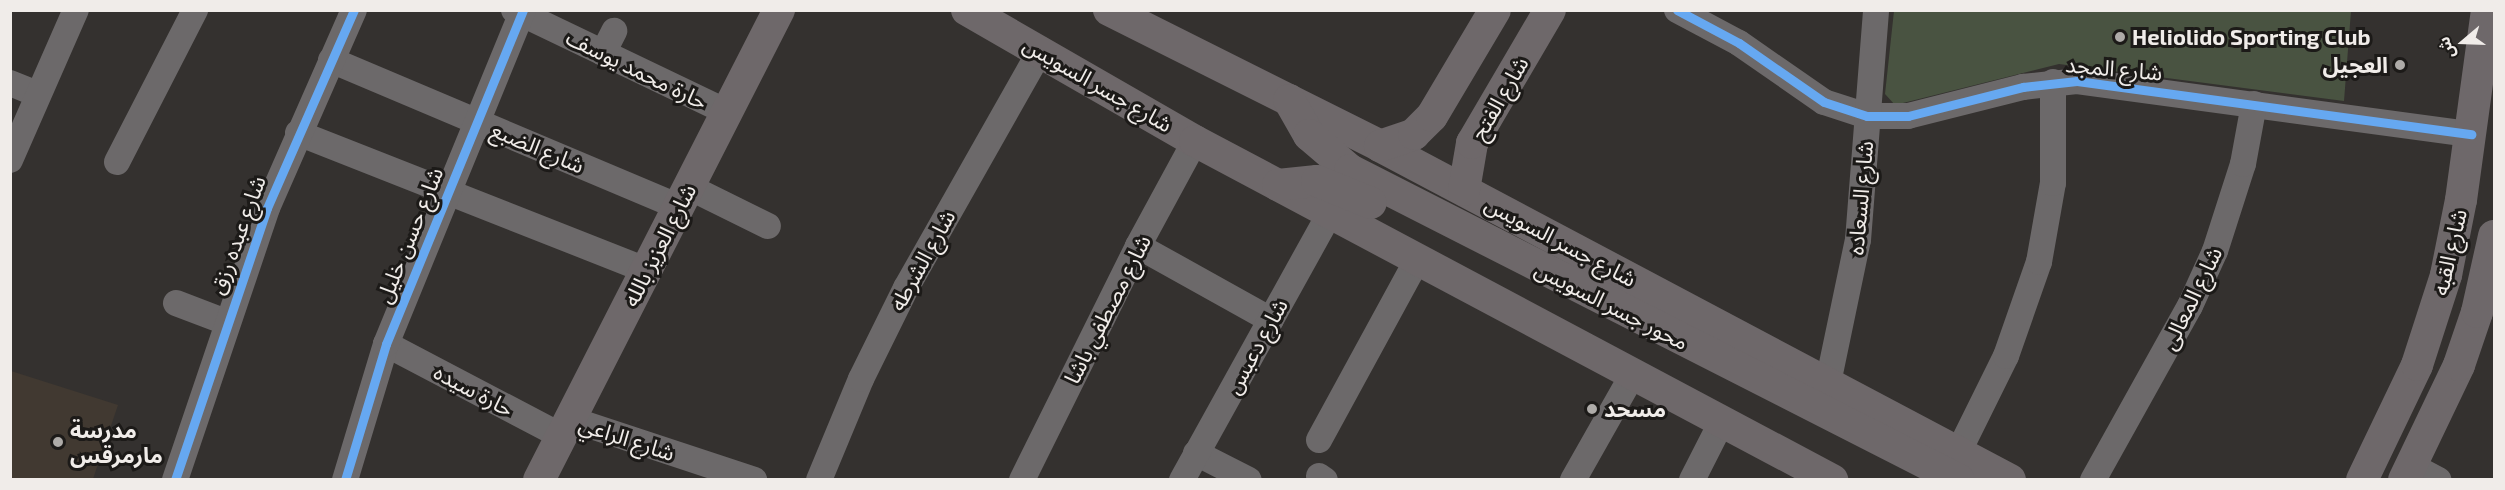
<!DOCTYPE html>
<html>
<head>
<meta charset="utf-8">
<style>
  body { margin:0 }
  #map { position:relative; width:2505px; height:490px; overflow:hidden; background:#34312f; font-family:"Exo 2","Noto Sans Arabic",sans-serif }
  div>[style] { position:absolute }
  .built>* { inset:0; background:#413931 }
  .green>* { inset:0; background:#495341 }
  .minor>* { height:26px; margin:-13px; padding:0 13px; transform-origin:13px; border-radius:13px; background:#6c696a }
  .major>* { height:32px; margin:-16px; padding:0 16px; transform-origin:16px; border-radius:16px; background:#6e686a }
  .cycleway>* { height:9px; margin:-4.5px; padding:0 4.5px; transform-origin:4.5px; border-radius:4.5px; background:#66a8f1 }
  .dots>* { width:16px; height:16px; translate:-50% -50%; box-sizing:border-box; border:3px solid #1c1a18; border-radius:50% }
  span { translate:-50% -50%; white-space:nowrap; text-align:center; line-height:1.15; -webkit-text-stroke:6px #1c1a18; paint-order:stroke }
  .poi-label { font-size:22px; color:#f0ece9; font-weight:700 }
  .left { translate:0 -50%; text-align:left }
  .right { translate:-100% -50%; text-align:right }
  .street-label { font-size:22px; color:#f0ece9 }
  .frame { position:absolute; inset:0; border:12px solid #f0ece9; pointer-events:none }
  .north { position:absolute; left:2433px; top:12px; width:60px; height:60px; -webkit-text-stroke:4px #1c1a18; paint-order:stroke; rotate:251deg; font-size:16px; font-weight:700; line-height:24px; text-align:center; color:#f0ece9 }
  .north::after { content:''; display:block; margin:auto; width:21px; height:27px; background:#f0ece9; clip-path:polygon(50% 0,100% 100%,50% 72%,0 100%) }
</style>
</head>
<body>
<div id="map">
  <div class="built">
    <i style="clip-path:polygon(11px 371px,118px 405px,93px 479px,11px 479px)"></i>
  </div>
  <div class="green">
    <i style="clip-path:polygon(1894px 11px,2351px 11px,2344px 101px,2059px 64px,1895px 105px,1885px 94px)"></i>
  </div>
  <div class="minor">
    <i style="left:514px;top:10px;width:236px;rotate:25.6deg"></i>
    <i style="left:1677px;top:10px;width:70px;rotate:28deg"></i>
    <i style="left:1739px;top:43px;width:103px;rotate:34.8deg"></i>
    <i style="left:1824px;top:102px;width:45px;rotate:18deg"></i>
    <i style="left:1867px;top:116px;width:41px"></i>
    <i style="left:1908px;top:116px;width:119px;rotate:-14.2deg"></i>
    <i style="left:2023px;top:87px;width:54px;rotate:-6.3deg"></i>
    <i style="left:2077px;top:81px;width:398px;rotate:7.7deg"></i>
    <i style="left:603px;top:53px;width:25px;rotate:-63deg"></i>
    <i style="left:331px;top:60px;width:378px;rotate:22.9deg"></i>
    <i style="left:10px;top:83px;width:29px;rotate:22deg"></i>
    <i style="left:298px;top:133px;width:374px;rotate:21.5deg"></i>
    <i style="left:10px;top:160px;width:164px;rotate:-66.3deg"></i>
    <i style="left:117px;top:162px;width:171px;rotate:-62.8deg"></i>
    <i style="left:689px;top:187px;width:88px;rotate:26.3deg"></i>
    <i style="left:1138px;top:246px;width:152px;rotate:29.1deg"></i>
    <i style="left:176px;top:303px;width:53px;rotate:20.8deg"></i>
    <i style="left:386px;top:344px;width:198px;rotate:27.7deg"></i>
    <i style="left:1828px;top:383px;width:146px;rotate:-78.2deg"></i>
    <i style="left:1858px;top:240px;width:231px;rotate:-85.5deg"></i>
    <i style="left:570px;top:419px;width:194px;rotate:18.3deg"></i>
    <i style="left:1319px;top:440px;width:205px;rotate:-61.4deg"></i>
    <i style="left:1959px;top:451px;width:106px;rotate:-63.7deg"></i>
    <i style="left:2006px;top:356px;width:100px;rotate:-70.7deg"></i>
    <i style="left:2039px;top:262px;width:80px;rotate:-80deg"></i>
    <i style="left:2053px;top:183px;width:101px;rotate:-90deg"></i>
    <i style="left:1196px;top:453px;width:59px;rotate:27deg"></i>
    <i style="left:2412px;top:466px;width:30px;rotate:28deg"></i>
    <i style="left:1319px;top:476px;width:7px;rotate:34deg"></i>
    <i style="left:175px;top:480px;width:287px;rotate:-71.3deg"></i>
    <i style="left:267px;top:208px;width:216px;rotate:-66.3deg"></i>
    <i style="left:345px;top:480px;width:142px;rotate:-73.2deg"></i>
    <i style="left:386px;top:344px;width:361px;rotate:-67.7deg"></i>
    <i style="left:819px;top:480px;width:109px;rotate:-67.4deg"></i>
    <i style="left:861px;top:379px;width:102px;rotate:-63.7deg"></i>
    <i style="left:906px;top:288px;width:274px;rotate:-60.5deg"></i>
    <i style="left:1022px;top:480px;width:261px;rotate:-63.6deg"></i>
    <i style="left:1138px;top:246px;width:119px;rotate:-61.5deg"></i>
    <i style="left:1182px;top:480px;width:305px;rotate:-61deg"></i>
    <i style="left:1573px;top:480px;width:122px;rotate:-60.5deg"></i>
    <i style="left:1692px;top:480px;width:66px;rotate:-63deg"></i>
    <i style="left:2093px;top:480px;width:199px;rotate:-60.9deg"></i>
    <i style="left:2190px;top:306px;width:60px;rotate:-65.6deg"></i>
    <i style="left:2215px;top:251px;width:91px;rotate:-72.2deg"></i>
    <i style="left:2243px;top:164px;width:61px;rotate:-79.6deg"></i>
  </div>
  <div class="major">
    <i style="left:967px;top:10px;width:263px;rotate:29.9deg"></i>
    <i style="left:1195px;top:141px;width:722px;rotate:28.02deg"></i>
    <i style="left:1109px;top:10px;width:303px;rotate:26.6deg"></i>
    <i style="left:1380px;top:146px;width:713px;rotate:27.93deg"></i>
    <i style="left:1289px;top:100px;width:40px;rotate:60.3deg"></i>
    <i style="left:1309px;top:135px;width:54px;rotate:40.5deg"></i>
    <i style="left:1350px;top:170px;width:683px;rotate:26.98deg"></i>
    <i style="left:1380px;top:146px;width:36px;rotate:-19deg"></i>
    <i style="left:1414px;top:134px;width:25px;rotate:-45deg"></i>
    <i style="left:1432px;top:116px;width:123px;rotate:-59.3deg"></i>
    <i style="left:1278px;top:185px;width:39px;rotate:-6deg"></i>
    <i style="left:1317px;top:181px;width:58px;rotate:22.2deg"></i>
    <i style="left:1464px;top:190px;width:48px;rotate:-80.3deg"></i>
    <i style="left:1472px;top:143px;width:154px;rotate:-59.6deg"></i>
    <i style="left:539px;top:480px;width:528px;rotate:-62.95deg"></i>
    <i style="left:2362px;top:480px;width:127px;rotate:-64.4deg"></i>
    <i style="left:2417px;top:365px;width:95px;rotate:-72.1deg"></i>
    <i style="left:2446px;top:275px;width:76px;rotate:-78.7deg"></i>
    <i style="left:2461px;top:200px;width:192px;rotate:-82.2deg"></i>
    <i style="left:2404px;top:480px;width:127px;rotate:-64.4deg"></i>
    <i style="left:2459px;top:365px;width:56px;rotate:-71.2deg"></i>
    <i style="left:2477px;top:312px;width:78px;rotate:-77.4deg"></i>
  </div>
  <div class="cycleway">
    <i style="left:1677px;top:10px;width:70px;rotate:28deg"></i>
    <i style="left:1739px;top:43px;width:103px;rotate:34.8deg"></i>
    <i style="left:1824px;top:102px;width:45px;rotate:18deg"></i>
    <i style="left:1867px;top:116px;width:41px"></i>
    <i style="left:1908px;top:116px;width:119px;rotate:-14.2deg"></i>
    <i style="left:2023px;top:87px;width:54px;rotate:-6.3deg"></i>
    <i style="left:2077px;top:81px;width:398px;rotate:7.7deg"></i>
    <i style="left:175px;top:480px;width:287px;rotate:-71.3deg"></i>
    <i style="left:267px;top:208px;width:216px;rotate:-66.3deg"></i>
    <i style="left:345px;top:480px;width:142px;rotate:-73.2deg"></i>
    <i style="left:386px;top:344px;width:361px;rotate:-67.7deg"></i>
  </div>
  <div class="dots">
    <i style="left:2120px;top:37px;background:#aeaba8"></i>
    <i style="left:2400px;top:65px;background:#aeaba8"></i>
    <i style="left:1592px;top:409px;background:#aeaba8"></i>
    <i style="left:58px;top:442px;background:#aeaba8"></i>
  </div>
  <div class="poi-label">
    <span class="left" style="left:2132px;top:37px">Heliolido Sporting Club</span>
    <span class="right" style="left:2388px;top:65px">العجيل</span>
    <span class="left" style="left:1604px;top:409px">مسحد</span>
    <span class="left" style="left:70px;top:442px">مدرسة<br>مارمرقس</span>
  </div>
  <div class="street-label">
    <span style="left:2114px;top:68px;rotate:5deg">شارع المجد</span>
    <span style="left:637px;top:69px;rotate:26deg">حارة محمد يوسف</span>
    <span style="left:1098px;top:84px;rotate:30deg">شارع جسر السويس</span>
    <span style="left:1499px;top:98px;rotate:-60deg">شارع الفتح</span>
    <span style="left:538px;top:147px;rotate:23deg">شارع الضبع</span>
    <span style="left:1860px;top:198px;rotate:-85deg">شارع السعاده</span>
    <span style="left:237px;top:235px;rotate:-70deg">شارع عبده رزق</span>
    <span style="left:409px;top:235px;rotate:-68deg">شارع حسن خليل</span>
    <span style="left:1561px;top:241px;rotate:28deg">شارع جسر السويس</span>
    <span style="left:659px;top:245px;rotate:-63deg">شارع العزيز بالله</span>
    <span style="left:2449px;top:252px;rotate:-77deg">شارع القبه</span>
    <span style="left:922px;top:260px;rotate:-61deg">شارع الشرطه</span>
    <span style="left:2191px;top:298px;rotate:-64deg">شارع المعالى</span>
    <span style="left:1612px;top:305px;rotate:27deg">محور جسر السويس</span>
    <span style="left:1107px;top:309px;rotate:-63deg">شارع مصطفي باشا</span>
    <span style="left:1256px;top:346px;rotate:-61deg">شارع دعبس</span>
    <span style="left:474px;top:390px;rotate:28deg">حارة سيده</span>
    <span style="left:627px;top:438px;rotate:18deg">شارع الراعي</span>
  </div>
  <div class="frame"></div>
  <div class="north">ش</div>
</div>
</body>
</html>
